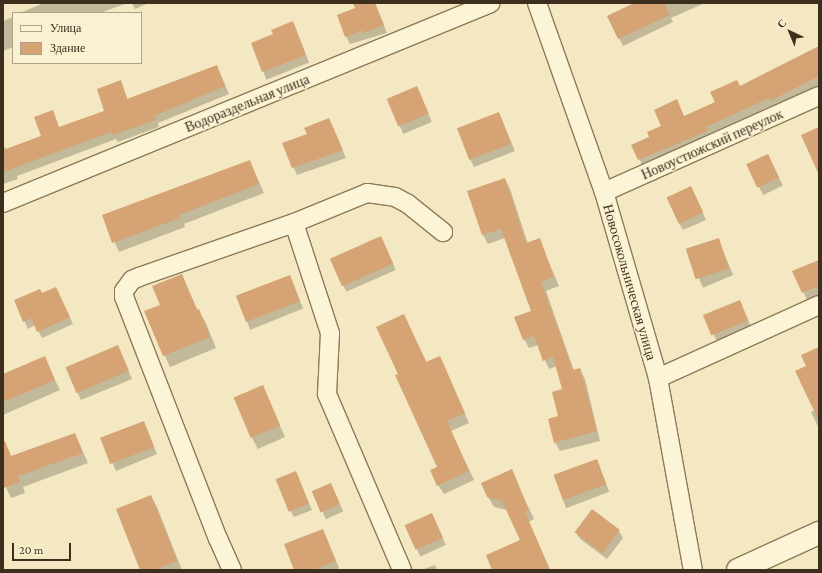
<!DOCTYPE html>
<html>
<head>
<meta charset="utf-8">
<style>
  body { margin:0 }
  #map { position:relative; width:822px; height:573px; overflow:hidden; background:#f3e8c2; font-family:"Crimson Pro",serif }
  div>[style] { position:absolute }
  .shadow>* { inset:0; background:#0003; transform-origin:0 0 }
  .building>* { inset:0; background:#d5a374; transform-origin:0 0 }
  .roads { filter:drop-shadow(1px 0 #8f7957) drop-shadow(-1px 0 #8f7957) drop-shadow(0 1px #8f7957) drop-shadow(0 -1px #8f7957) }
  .street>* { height:18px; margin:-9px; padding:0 9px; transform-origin:9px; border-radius:9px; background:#fcf4d6 }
  .secondary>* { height:22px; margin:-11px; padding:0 11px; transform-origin:11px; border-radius:11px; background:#fcf4d6 }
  span { translate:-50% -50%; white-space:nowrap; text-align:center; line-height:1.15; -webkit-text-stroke:3px #f9f1d2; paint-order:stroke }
  .street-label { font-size:14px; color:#3d2f1d }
  .frame { position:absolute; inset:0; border:4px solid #3d2f1d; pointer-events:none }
  .legend { position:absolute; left:12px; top:12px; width:130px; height:52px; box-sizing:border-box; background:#f9f1d2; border:1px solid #aea38a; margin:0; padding:5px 7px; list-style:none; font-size:12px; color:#3d2f1d }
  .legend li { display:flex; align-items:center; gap:8px; height:20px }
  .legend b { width:20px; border:1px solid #aea38a }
  .north { position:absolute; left:770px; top:12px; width:40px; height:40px; -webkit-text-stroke:3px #f9f1d2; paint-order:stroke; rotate:316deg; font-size:11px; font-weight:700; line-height:16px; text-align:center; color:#3d2f1d }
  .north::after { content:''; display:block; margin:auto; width:14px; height:18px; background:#3d2f1d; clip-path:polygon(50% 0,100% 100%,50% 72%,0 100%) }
  .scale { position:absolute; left:12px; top:543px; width:59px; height:18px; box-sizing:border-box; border:2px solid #3d2f1d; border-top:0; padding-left:5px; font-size:12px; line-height:14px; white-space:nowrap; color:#3d2f1d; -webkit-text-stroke:3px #f9f1d2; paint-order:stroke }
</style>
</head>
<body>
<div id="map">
  <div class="shadow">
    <i style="clip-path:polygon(44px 3px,128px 3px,100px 13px,22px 13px,22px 12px)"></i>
    <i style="clip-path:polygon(132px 3px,149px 3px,135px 9px)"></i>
    <i style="clip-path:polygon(361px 3px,375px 3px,387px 33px,350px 44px,346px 36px,356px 9px)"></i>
    <i style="clip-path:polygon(637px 3px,705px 3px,671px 18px,673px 22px,623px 46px,619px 38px)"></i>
    <i style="clip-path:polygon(13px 17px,13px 47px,3px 51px,3px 21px)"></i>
    <i style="left:296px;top:30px;width:35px;height:46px;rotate:68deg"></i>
    <i style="clip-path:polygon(819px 47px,819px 85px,775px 107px,774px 105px,709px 134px,711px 139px,643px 167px,633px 145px,651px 138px,680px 108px,684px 117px,716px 103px,741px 87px)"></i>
    <i style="clip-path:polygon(217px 66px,229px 94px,158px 123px,159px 127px,118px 142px,116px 139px,17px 176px,18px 179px,3px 184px,3px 148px,5px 147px,6px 150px,42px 137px,52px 112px,59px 128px,105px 111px,120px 81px,128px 100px)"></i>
    <i style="left:417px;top:87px;width:38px;height:31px;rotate:67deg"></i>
    <i style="clip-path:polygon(499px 113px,515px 151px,474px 167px,470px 159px)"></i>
    <i style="clip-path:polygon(329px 119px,346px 158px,297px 175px,283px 144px,308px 134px)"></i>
    <i style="left:768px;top:155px;width:34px;height:22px;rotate:64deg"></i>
    <i style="clip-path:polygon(250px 161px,264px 193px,184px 224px,185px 227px,119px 252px,103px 216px)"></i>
    <i style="clip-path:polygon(505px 179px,510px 189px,528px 244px,539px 239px,559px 286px,546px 291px,574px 371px,580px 369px,585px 379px,600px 441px,560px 451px,555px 442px,563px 390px,557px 366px,549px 369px,538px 345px,529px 348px,524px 339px,533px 311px,505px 238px,488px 244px,483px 235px,469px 191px)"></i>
    <i style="clip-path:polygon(691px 187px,706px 220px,683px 230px,679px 223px)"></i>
    <i style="left:381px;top:237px;width:36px;height:54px;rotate:66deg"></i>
    <i style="left:718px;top:239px;width:39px;height:33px;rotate:67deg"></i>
    <i style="clip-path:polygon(819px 261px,819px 295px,807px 300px,794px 272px)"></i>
    <i style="clip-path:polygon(181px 275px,198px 311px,205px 321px,216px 348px,170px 367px,145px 312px,161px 305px)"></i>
    <i style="left:290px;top:276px;width:35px;height:57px;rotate:68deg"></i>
    <i style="clip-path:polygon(56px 288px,73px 324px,42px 338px,35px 325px,28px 329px,15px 301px,42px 294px)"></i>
    <i style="left:739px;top:301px;width:29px;height:37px;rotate:65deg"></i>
    <i style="clip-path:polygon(404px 315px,427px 363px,440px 357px,469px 423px,451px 431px,474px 480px,444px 494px,438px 485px,438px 468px,399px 375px)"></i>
    <i style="clip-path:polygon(118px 346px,132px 379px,81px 400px,77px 392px)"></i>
    <i style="clip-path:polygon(819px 348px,819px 429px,811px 412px,815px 410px,808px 366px)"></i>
    <i style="clip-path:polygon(44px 358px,60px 390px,3px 415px,3px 376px)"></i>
    <i style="clip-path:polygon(262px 386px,285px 437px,258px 449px,252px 438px)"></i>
    <i style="clip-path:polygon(147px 429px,157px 454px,116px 471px,102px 439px)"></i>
    <i style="clip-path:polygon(75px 434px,88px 463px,23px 487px,25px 493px,11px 498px,3px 481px,3px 460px)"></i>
    <i style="left:597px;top:460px;width:34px;height:46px;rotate:69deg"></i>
    <i style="clip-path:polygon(511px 471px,534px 519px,529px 522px,550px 570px,493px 570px,521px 541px,507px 510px,494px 507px,488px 497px)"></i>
    <i style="clip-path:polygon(295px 472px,312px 510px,294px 517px,290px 510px)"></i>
    <i style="left:331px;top:484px;width:30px;height:19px;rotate:66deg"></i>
    <i style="clip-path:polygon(151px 496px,157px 507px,182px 570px,141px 570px)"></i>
    <i style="left:432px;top:514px;width:34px;height:28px;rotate:66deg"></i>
    <i style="clip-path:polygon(323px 530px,339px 568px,336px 570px,295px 570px)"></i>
    <i style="clip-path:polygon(619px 531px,623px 538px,607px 559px,580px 539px,576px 532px)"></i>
    <i style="clip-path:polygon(435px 565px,437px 570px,421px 570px)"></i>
  </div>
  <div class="building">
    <i style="clip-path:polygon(353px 3px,375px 3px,384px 25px,364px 33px,363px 30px,345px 37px,337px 15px,355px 8px)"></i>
    <i style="clip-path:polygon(634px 3px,664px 3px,670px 15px,618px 39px,607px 16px)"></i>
    <i style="clip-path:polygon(293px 21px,306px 55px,262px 72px,251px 43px,273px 34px,271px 30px)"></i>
    <i style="clip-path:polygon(819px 46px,819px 76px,770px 101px,769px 98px,706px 127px,708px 131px,638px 160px,631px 145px,649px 137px,647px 132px,661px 126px,654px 110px,677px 99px,684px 116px,715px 102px,710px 92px,737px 80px,740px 86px)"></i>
    <i style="clip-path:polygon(217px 65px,225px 86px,154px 116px,156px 120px,113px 135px,111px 132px,3px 172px,3px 150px,41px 136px,34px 117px,53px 110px,59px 127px,104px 111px,97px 89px,121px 80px,127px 99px)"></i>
    <i style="left:417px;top:86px;width:30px;height:33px;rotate:67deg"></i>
    <i style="left:499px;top:112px;width:34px;height:45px;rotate:69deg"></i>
    <i style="clip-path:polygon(329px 118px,343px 150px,292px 168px,282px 143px,307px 134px,304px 128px)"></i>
    <i style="clip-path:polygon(819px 127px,819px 175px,801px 135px)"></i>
    <i style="left:768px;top:154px;width:26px;height:24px;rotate:65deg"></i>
    <i style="clip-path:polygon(250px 160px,259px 184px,179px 215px,180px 218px,112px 243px,102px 215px)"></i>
    <i style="clip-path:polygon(505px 178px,526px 243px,540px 238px,554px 277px,541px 282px,573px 370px,580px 368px,597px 431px,554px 443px,548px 419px,558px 416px,552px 392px,562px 389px,553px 357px,543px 361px,534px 336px,523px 340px,514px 317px,531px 311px,501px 229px,482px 235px,467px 191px)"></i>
    <i style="left:691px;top:186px;width:29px;height:27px;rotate:65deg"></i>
    <i style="left:381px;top:236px;width:30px;height:56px;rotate:66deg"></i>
    <i style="left:719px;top:238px;width:32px;height:35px;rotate:72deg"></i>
    <i style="clip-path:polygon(819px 260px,819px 286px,802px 293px,792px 271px)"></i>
    <i style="clip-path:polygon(182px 274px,197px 310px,199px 309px,210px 337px,163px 356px,144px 311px,160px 305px,152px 286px)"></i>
    <i style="left:290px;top:275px;width:28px;height:58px;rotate:69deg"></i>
    <i style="clip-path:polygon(56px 287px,70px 317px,37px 332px,31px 318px,23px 322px,14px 300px,40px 289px,42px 293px)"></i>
    <i style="left:740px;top:300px;width:22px;height:40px;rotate:68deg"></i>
    <i style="clip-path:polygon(404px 314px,426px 362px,440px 356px,465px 413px,447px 421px,469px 471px,437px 486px,430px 470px,437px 467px,395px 375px,398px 374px,376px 327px)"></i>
    <i style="left:118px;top:345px;width:28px;height:57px;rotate:67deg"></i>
    <i style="clip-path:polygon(819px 347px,819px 421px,795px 371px,806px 366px,801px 355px)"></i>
    <i style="clip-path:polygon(45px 356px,55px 380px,3px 402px,3px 374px)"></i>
    <i style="left:263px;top:385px;width:44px;height:32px;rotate:67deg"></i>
    <i style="left:144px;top:421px;width:28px;height:47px;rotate:69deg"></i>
    <i style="clip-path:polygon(75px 433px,83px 453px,18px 476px,20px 482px,3px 488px,3px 441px,5px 441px,11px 456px)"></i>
    <i style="left:597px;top:459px;width:27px;height:46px;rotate:70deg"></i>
    <i style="clip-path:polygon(512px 469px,529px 510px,525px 512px,550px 570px,492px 570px,486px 555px,520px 540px,502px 501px,487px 497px,481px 483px)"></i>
    <i style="left:296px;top:471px;width:35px;height:22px;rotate:68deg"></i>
    <i style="left:331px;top:483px;width:23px;height:21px;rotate:67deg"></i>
    <i style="clip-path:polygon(151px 495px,177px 561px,155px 570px,140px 570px,116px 509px)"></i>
    <i style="left:592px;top:509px;width:35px;height:29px;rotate:37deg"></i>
    <i style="left:432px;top:513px;width:27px;height:30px;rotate:66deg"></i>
    <i style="clip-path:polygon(323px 529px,336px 561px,314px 570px,294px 570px,284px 544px)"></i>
  </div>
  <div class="roads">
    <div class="street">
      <i style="left:537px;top:3px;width:201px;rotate:70.5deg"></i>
      <i style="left:604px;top:192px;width:194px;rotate:73.8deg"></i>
      <i style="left:658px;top:378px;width:195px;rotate:79.7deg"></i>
      <i style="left:604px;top:192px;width:235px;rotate:-24.1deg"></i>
      <i style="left:3px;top:203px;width:527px;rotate:-22.29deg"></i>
      <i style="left:294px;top:223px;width:116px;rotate:71.9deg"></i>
      <i style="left:330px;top:333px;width:61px;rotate:92.8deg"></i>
      <i style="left:327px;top:394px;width:191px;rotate:66.9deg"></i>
      <i style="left:658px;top:378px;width:177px;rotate:-24.4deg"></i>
      <i style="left:232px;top:570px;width:34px;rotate:-114deg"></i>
      <i style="left:218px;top:539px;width:260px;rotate:-111.2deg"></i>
      <i style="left:124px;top:297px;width:6px;rotate:-90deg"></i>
      <i style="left:124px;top:291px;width:14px;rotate:-54deg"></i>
      <i style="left:132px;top:280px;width:8px;rotate:-23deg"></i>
      <i style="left:139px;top:277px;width:164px;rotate:-19.2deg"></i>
      <i style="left:294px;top:223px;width:79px;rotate:-22.3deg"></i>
      <i style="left:367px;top:193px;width:28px;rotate:8deg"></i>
      <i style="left:395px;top:197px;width:15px;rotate:28deg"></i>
      <i style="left:408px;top:204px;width:45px;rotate:38.7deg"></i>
    </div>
    <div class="secondary">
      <i style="left:738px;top:570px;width:89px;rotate:-24.6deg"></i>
    </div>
  </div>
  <div class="street-label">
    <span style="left:247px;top:103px;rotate:-22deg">Водораздельная улица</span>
    <span style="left:712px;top:144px;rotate:-24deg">Новоустюжский переулок</span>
    <span style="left:630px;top:282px;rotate:74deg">Новосокольническая улица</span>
  </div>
  <div class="frame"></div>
  <ul class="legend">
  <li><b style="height:5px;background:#fcf4d6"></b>Улица</li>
  <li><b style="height:11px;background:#d5a374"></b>Здание</li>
  </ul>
  <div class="north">С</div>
  <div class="scale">20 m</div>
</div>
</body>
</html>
